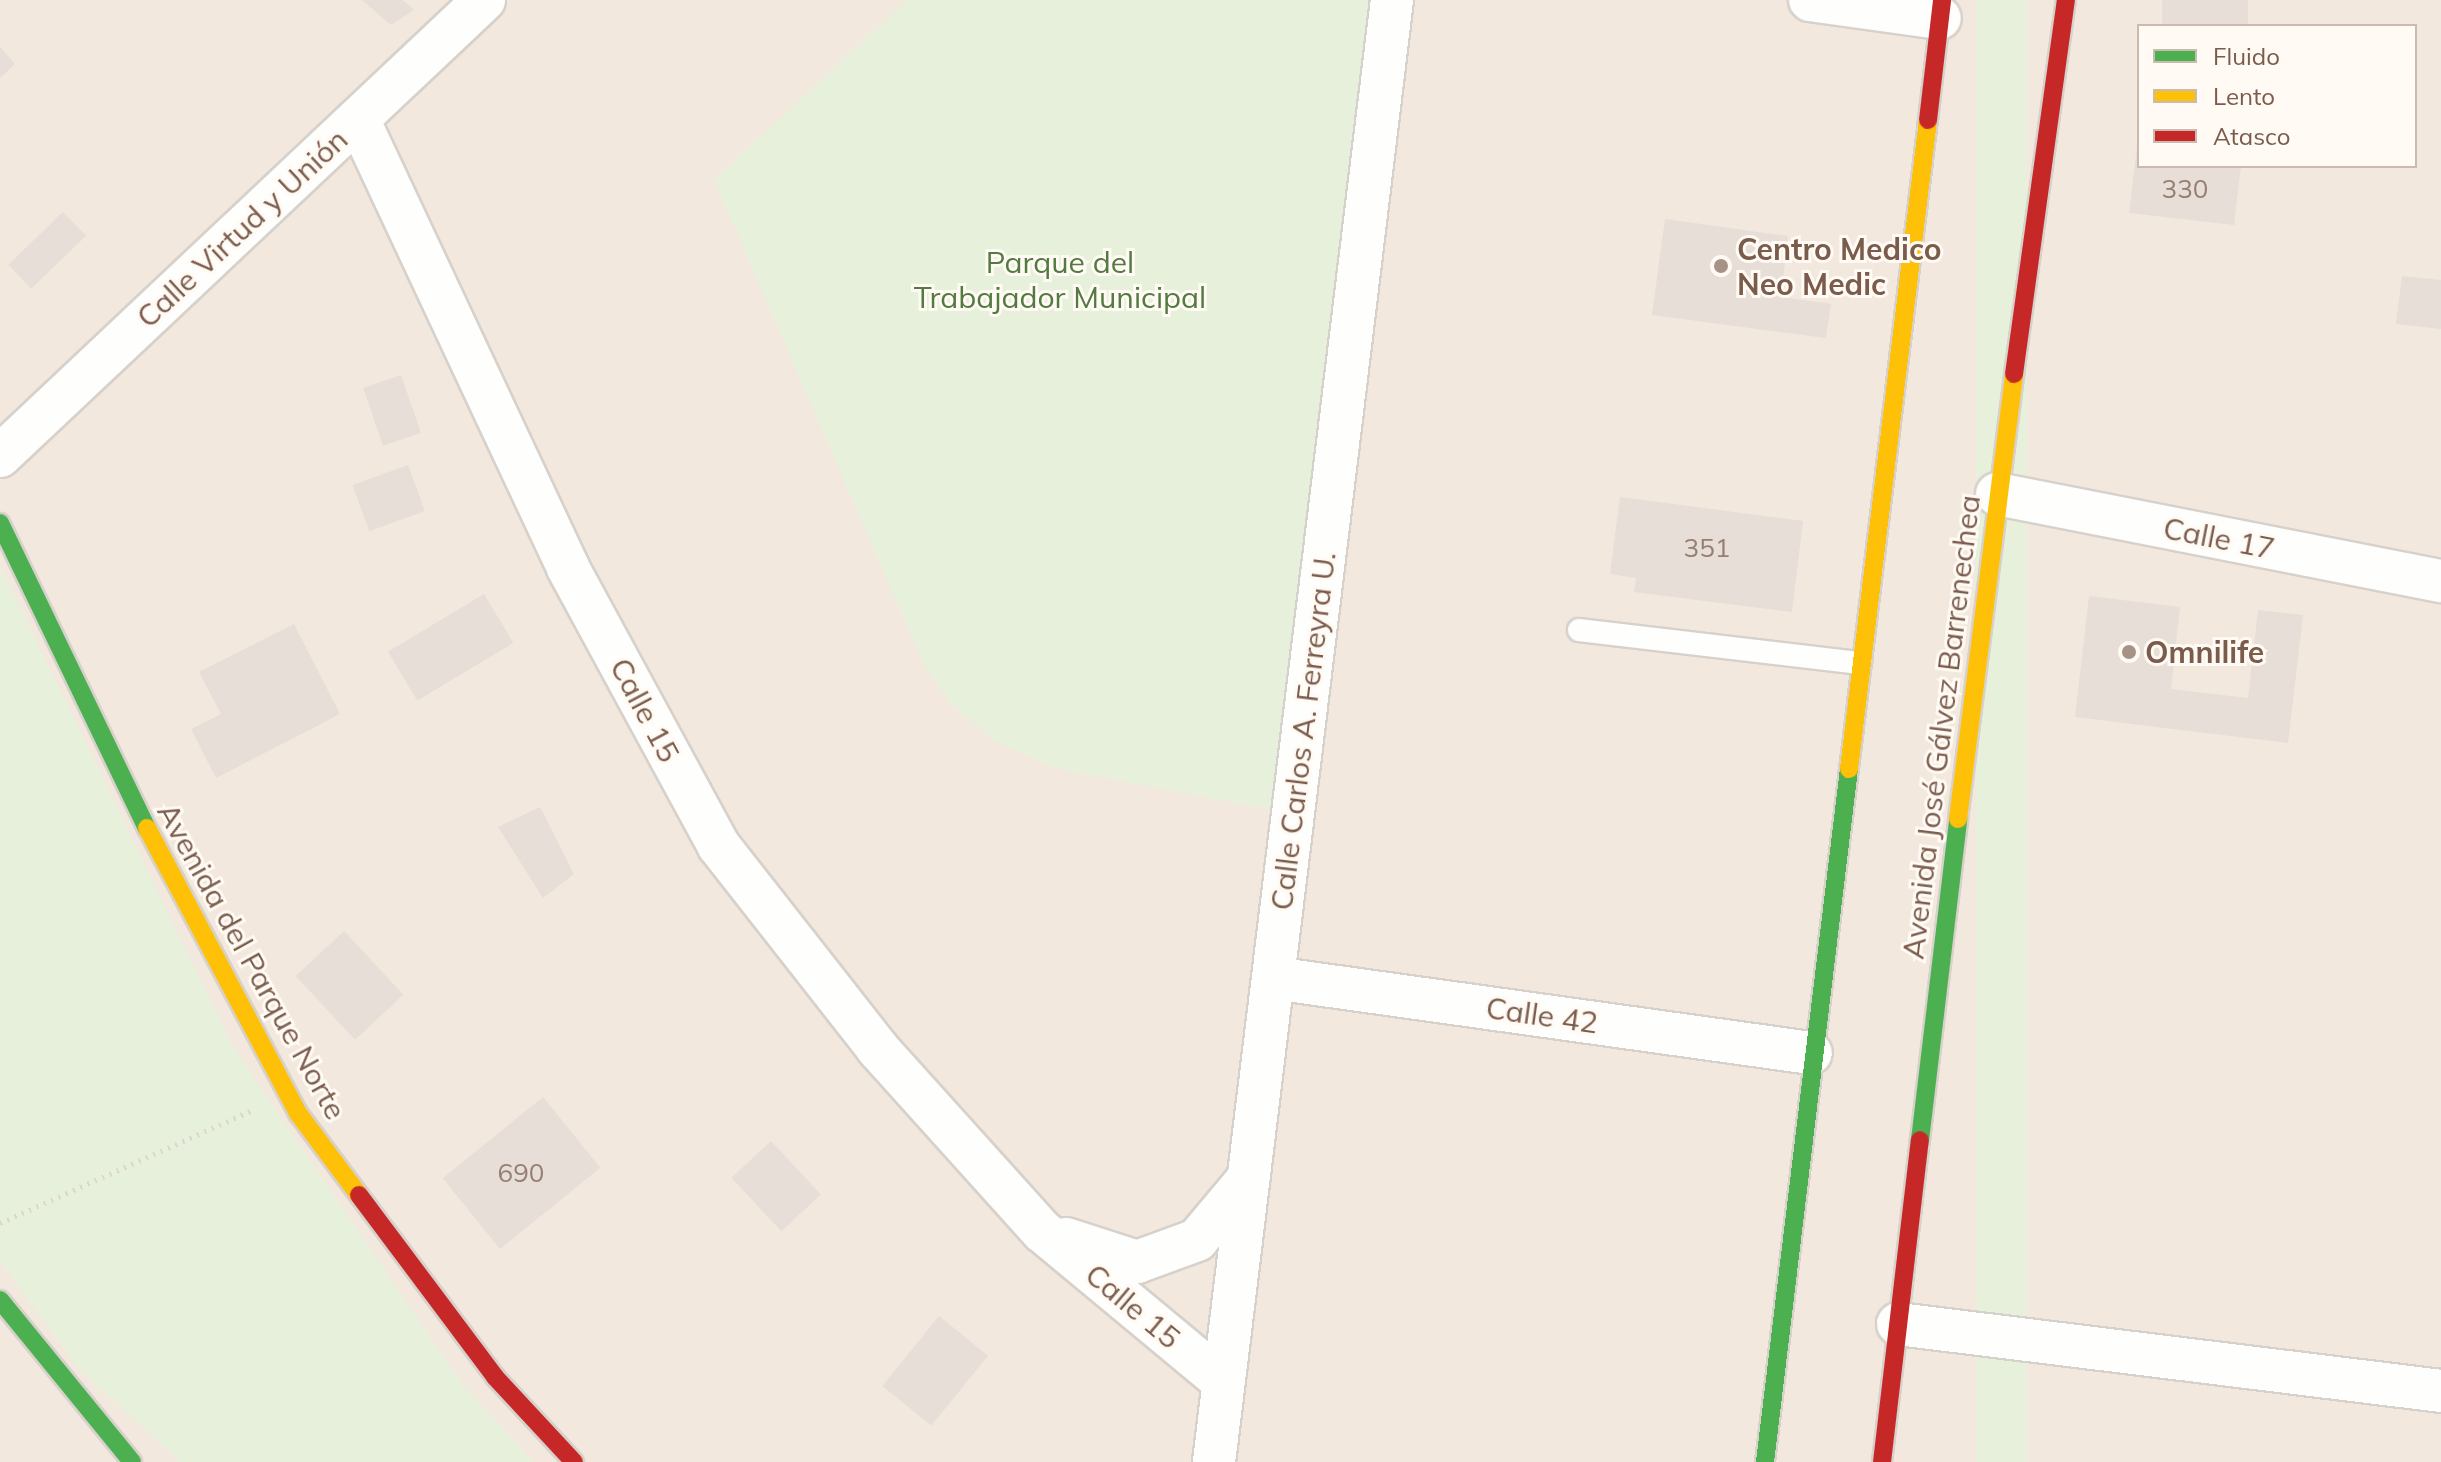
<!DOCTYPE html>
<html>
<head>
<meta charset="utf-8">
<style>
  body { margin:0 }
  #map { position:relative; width:2441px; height:1462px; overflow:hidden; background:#f9f5f0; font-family:Mulish,sans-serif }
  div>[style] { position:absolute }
  .residential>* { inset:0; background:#f2e8de }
  .green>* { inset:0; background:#e7f0db; transform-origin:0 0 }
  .building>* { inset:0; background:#e6ded7; transform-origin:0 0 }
  .path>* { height:5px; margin-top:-2.5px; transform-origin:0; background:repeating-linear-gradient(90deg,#dcd5d0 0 2px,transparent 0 8px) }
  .roads { filter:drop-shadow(2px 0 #d7d1cb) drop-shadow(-2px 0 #d7d1cb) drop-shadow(0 2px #d7d1cb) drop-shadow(0 -2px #d7d1cb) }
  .lane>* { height:22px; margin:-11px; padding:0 11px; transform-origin:11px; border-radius:11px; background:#fefefd }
  .street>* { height:42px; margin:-21px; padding:0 21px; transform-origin:21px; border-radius:21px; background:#fefefd }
  .fast>* { height:18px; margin:-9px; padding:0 9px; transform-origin:9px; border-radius:9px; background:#4caf50 }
  .slow>* { height:18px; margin:-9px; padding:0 9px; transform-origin:9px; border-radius:9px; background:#ffc107 }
  .jam>* { height:18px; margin:-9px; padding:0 9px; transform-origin:9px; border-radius:9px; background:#c62828 }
  .dots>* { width:22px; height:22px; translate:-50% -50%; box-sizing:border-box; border:4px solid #fffaf3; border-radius:50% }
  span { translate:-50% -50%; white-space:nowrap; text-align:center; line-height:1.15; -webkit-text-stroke:6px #fffaf3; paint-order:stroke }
  .number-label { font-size:26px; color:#977e72 }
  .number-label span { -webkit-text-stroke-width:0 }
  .street-label { font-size:30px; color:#7a5c4d }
  .poi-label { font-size:30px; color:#7a5c4d; font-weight:700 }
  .left { translate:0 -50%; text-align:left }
  .park-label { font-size:30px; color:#537a41 }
  .legend { position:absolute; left:2137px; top:24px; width:280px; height:144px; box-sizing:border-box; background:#fffaf3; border:2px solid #cabbb1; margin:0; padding:10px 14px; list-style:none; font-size:24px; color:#7a5c4d }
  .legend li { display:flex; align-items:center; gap:16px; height:40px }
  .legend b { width:40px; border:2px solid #cabbb1 }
</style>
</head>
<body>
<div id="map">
  <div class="residential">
    <i style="clip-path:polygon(evenodd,0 0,2441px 0,2441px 1462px,0 1462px,0 0,2139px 26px,2415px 26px,2415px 166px,2139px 166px,2139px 26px)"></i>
  </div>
  <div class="green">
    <i style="clip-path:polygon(907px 0,1376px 0,1272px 810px,1054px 768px,994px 740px,952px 705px,924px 665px,714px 180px)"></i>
    <i style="left:1976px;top:0;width:51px;height:1472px"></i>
    <i style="clip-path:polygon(0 566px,232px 1045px,462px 1384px,534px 1462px,181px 1462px,78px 1368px,0 1261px)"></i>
  </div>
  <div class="building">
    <i style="clip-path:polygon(362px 0,403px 0,414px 10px,391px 25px)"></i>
    <i style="left:2162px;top:0;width:86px;height:26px"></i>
    <i style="clip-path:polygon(0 47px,15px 64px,0 78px)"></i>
    <i style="clip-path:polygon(2137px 147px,2139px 166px,2241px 166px,2234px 225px,2129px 213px)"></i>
    <i style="left:63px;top:212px;width:33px;height:76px;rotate:46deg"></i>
    <i style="clip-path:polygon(1665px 219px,1788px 236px,1781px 297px,1831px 304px,1826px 338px,1652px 315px)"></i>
    <i style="clip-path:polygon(2402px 276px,2441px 280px,2441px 329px,2396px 324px)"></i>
    <i style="left:401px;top:375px;width:61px;height:40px;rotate:71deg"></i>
    <i style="left:408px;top:465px;width:49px;height:59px;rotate:70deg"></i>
    <i style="clip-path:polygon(1620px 497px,1803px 521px,1792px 612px,1634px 592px,1636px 578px,1610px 574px)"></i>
    <i style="left:484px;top:594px;width:57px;height:112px;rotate:59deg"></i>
    <i style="clip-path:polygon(2089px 596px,2180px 607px,2171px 689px,2248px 698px,2258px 610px,2303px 615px,2288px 743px,2075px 717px)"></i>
    <i style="clip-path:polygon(294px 624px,340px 714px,216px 778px,191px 729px,221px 714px,199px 672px)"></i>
    <i style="clip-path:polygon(540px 807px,574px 874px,543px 898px,498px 827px)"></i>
    <i style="left:344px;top:931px;width:87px;height:66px;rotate:47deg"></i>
    <i style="left:543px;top:1097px;width:91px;height:129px;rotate:51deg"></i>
    <i style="left:771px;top:1141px;width:73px;height:54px;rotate:47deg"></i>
    <i style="left:939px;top:1316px;width:63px;height:90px;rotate:39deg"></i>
  </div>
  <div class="path">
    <i style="left:0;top:1223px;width:274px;rotate:-24.1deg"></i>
  </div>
  <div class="roads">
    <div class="lane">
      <i style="left:1579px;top:630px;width:283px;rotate:6.7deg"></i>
    </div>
    <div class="street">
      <i style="left:1810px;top:0;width:131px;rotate:7.9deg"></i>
      <i style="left:358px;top:119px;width:496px;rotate:64.9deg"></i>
      <i style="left:568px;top:568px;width:316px;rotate:61.5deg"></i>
      <i style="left:719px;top:846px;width:258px;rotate:51.9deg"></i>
      <i style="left:878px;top:1049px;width:245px;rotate:48deg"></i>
      <i style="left:1042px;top:1231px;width:236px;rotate:39.7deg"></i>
      <i style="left:0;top:456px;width:665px;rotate:-43.29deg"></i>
      <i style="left:1997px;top:494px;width:452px;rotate:11.1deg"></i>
      <i style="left:1273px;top:978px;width:543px;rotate:7.94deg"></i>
      <i style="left:1066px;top:1239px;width:75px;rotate:17.9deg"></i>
      <i style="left:1137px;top:1262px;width:64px;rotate:-20.1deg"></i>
      <i style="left:1197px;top:1240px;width:80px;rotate:-50.1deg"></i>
      <i style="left:1898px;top:1324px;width:547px;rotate:7.03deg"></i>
      <i style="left:1214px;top:1462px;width:1473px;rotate:-83.06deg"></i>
    </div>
    <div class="fast">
      <i style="left:0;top:523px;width:339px;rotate:64.3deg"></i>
      <i style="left:1920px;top:1140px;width:323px;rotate:-83.2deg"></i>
      <i style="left:0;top:1300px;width:209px;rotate:50.8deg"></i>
      <i style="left:1765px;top:1462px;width:698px;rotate:-83.09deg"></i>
    </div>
    <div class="slow">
      <i style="left:1849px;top:769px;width:654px;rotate:-83.06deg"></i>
      <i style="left:1958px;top:819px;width:449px;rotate:-82.8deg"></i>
      <i style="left:147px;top:828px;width:323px;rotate:62.1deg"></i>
      <i style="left:298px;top:1113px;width:102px;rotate:53.4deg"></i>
    </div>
    <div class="jam">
      <i style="left:1928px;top:120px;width:121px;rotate:-83.3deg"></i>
      <i style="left:2014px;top:374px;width:378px;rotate:-82.1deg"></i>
      <i style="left:359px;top:1195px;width:227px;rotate:53.2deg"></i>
      <i style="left:495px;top:1377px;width:116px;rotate:47.1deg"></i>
      <i style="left:1882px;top:1462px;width:324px;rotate:-83.3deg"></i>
    </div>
  </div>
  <div class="dots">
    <i style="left:1721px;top:266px;background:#a69286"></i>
    <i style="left:2129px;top:652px;background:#a69286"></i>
  </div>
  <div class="number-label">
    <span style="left:2185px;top:189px">330</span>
    <span style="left:1707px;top:548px">351</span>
    <span style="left:521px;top:1173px">690</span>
  </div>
  <div class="street-label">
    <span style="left:242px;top:228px;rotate:-43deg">Calle Virtud y Unión</span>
    <span style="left:2219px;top:538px;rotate:11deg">Calle 17</span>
    <span style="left:645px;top:710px;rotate:62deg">Calle 15</span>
    <span style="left:1941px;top:727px;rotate:-83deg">Avenida José Gálvez Barrenechea</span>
    <span style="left:1303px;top:731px;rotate:-83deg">Calle Carlos A. Ferreyra U.</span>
    <span style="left:252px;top:961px;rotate:61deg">Avenida del Parque Norte</span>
    <span style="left:1542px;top:1015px;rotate:8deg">Calle 42</span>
    <span style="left:1133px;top:1306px;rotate:40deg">Calle 15</span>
  </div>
  <div class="poi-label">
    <span class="left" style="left:1737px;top:266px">Centro Medico<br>Neo Medic</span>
    <span class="left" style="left:2145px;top:652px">Omnilife</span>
  </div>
  <div class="park-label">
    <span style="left:1060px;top:279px">Parque del<br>Trabajador Municipal</span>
  </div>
  <ul class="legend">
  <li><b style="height:10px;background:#4caf50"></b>Fluido</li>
  <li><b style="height:10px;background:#ffc107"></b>Lento</li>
  <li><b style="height:10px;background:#c62828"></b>Atasco</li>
  </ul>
</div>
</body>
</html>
